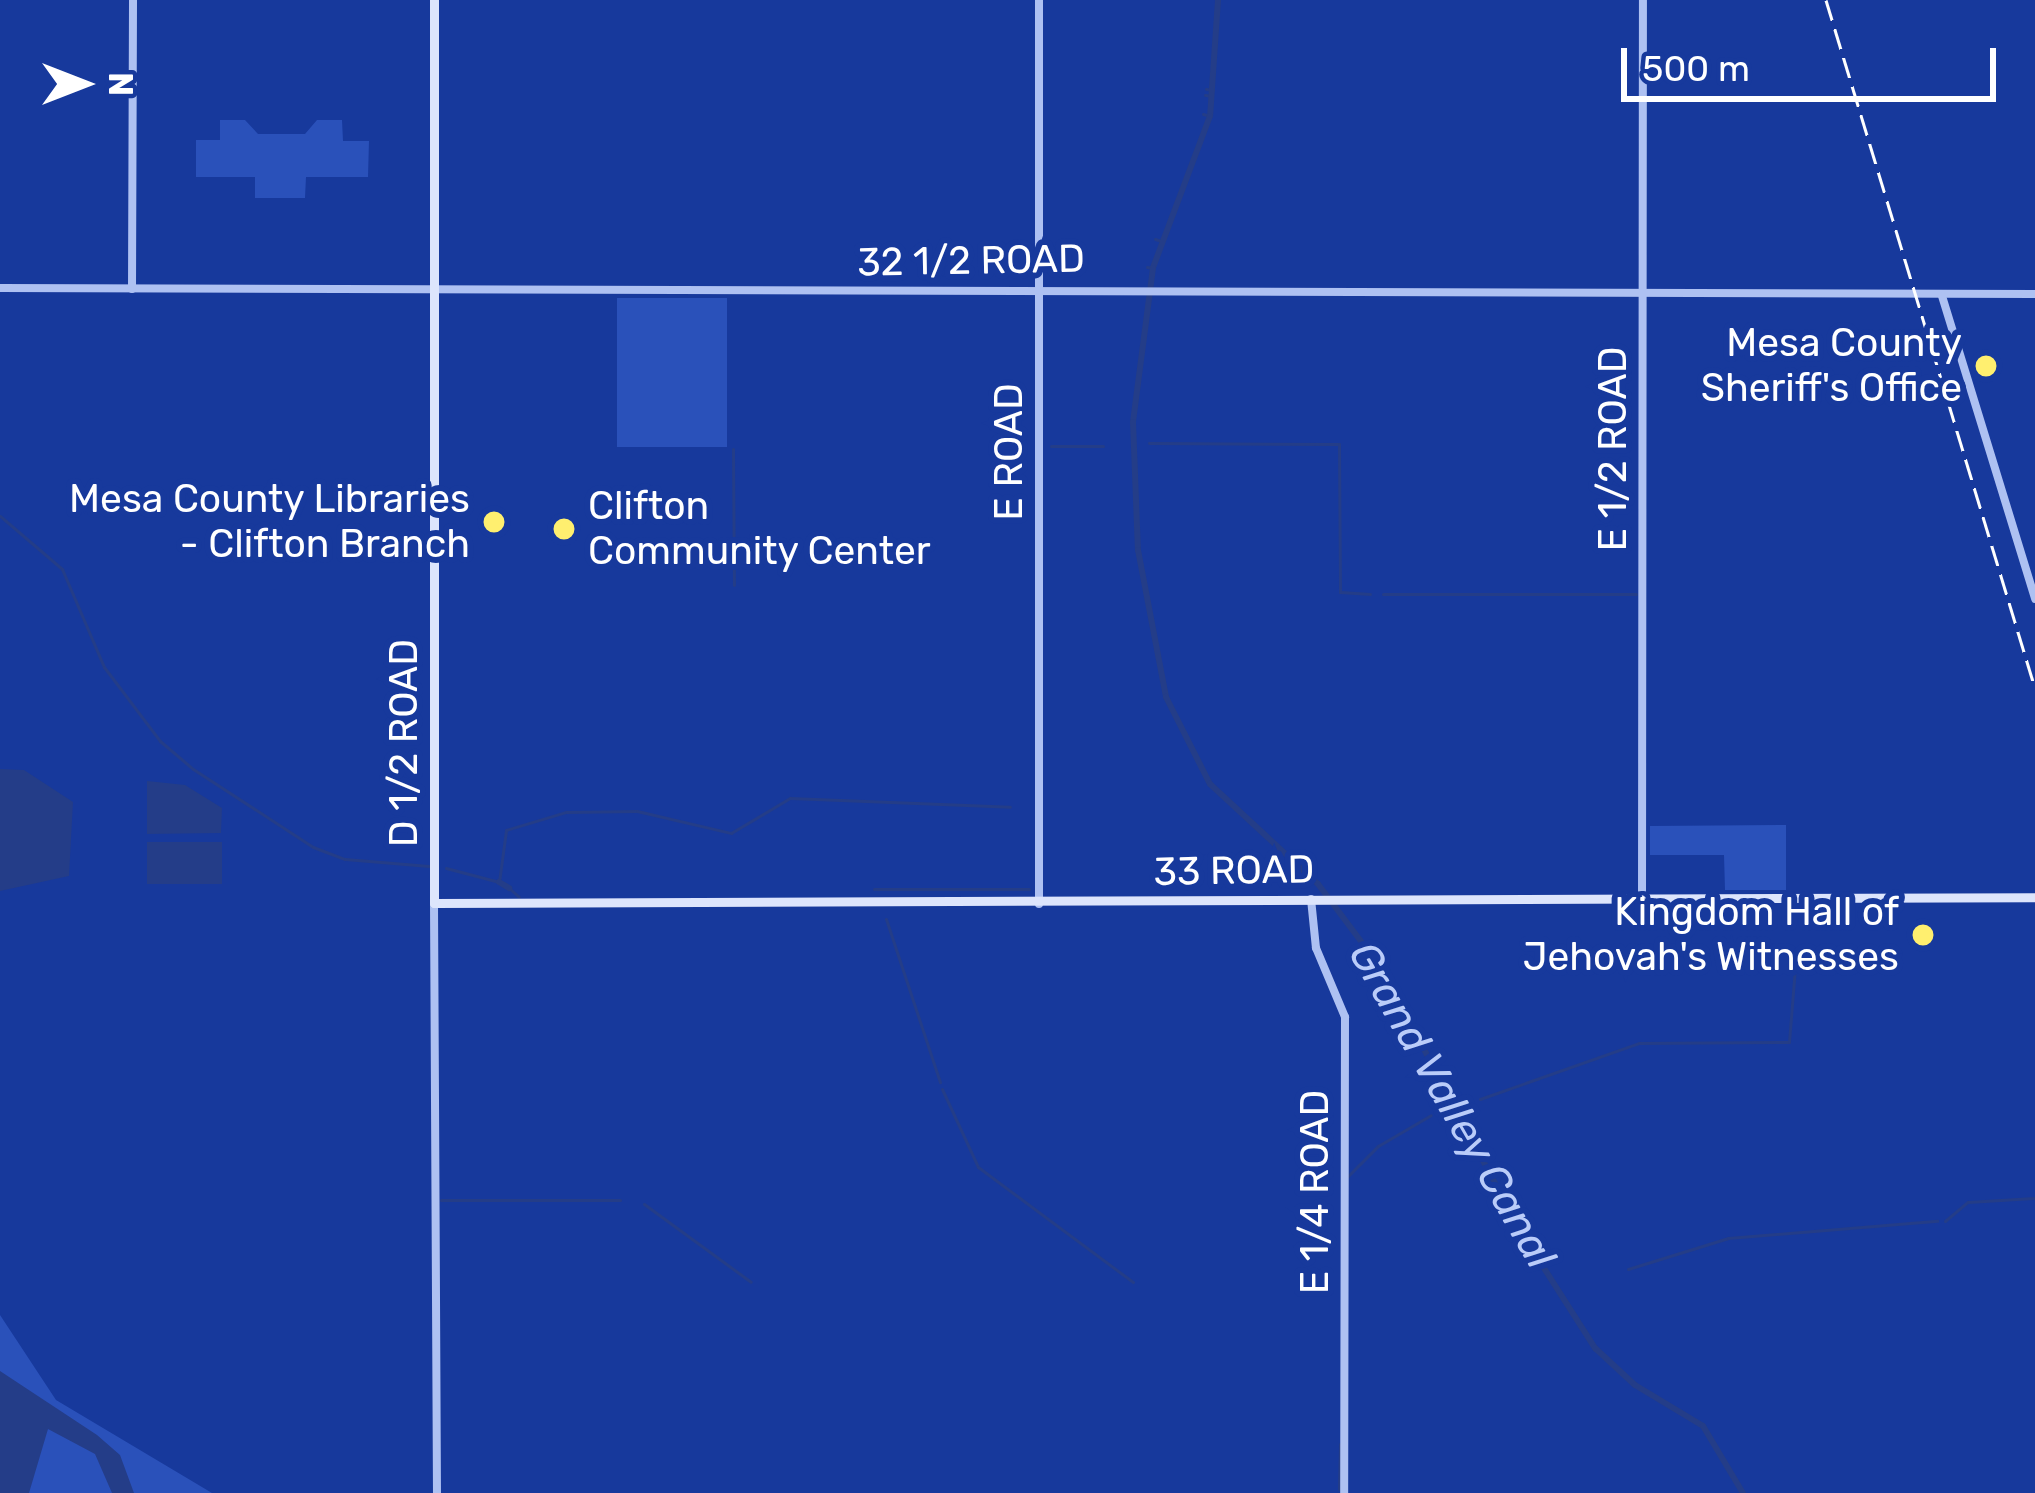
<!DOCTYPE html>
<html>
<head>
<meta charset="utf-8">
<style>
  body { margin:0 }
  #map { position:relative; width:2035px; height:1493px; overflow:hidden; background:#17399c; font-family:Rubik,sans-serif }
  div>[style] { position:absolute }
  .green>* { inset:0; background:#2a51ba; transform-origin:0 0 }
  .water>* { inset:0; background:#243d88; transform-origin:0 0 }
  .stream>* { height:3px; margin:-1.5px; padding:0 1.5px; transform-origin:1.5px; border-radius:1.5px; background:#243d88 }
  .canal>* { height:6px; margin:-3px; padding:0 3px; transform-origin:3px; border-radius:3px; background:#243d88 }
  .tertiary>* { height:8px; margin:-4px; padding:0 4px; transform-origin:4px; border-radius:4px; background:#aec1f2 }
  .secondary>* { height:9px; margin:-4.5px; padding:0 4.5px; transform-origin:4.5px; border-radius:4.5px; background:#dde5fc }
  .rail>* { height:3px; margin-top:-1.5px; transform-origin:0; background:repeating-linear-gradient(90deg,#fff 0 21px,transparent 0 30px) }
  .dots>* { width:33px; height:33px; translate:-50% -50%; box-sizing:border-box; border:6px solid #17399c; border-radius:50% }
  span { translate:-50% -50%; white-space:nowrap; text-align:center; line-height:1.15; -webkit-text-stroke:12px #17399c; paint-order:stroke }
  .street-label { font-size:39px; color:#fff }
  .poi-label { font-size:39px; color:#fff }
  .right { translate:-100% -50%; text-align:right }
  .left { translate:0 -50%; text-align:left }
  .water-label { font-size:42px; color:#baccf9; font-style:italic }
  .north { position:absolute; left:24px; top:24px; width:120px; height:120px; -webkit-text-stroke:9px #17399c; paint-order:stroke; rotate:90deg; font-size:33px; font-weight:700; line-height:48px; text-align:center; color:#fff }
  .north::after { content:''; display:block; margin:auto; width:42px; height:54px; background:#fff; clip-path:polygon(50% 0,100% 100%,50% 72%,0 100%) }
  .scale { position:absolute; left:1621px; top:48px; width:375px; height:54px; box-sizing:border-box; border:6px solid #fff; border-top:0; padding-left:15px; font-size:36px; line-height:42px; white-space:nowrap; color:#fff; -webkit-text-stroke:9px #17399c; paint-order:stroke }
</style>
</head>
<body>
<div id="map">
  <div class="green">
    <i style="clip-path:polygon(220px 120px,245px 120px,258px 134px,305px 134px,317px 120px,342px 120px,343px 141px,369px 141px,368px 177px,306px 177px,305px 198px,255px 198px,255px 177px,196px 177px,196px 140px,220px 140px)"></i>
    <i style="left:727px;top:298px;width:149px;height:110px;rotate:90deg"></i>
    <i style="clip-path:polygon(1786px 825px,1786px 890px,1725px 890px,1724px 855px,1650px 855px,1650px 826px)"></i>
    <i style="clip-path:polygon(0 1315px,56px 1400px,212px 1493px,0 1493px)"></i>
  </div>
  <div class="water">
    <i style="clip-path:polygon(0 769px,24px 770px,73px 802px,69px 876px,0 891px)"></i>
    <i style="clip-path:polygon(147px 781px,185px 785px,222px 808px,221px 833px,147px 834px)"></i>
    <i style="left:222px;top:842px;width:42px;height:75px;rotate:90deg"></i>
    <i style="clip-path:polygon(0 1371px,97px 1435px,120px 1455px,134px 1493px,112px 1493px,95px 1454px,48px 1429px,29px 1493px,0 1493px)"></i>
  </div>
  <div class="stream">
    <i style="left:1206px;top:89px;width:7px;rotate:8deg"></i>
    <i style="left:1205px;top:95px;width:7px;rotate:8deg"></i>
    <i style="left:1203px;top:114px;width:7px;rotate:16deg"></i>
    <i style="left:1155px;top:239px;width:6px;rotate:18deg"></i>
    <i style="left:1147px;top:267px;width:6px;rotate:9deg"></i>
    <i style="left:1149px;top:443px;width:190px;rotate:0.3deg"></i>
    <i style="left:1339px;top:444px;width:148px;rotate:89.6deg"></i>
    <i style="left:1340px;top:592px;width:30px;rotate:4deg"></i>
    <i style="left:1051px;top:446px;width:52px"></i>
    <i style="left:733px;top:449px;width:136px;rotate:89.6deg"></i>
    <i style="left:0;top:516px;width:82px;rotate:40.5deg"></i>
    <i style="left:62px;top:569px;width:107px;rotate:66.8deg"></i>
    <i style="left:104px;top:667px;width:93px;rotate:52.9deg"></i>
    <i style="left:160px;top:741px;width:43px;rotate:40.3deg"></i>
    <i style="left:193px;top:769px;width:143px;rotate:33deg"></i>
    <i style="left:313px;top:847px;width:34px;rotate:21deg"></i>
    <i style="left:345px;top:859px;width:84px;rotate:4.8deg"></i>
    <i style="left:1383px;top:594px;width:253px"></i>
    <i style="left:446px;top:868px;width:55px;rotate:14.8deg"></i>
    <i style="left:499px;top:882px;width:52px;rotate:-82.3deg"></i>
    <i style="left:506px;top:830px;width:63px;rotate:-16.7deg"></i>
    <i style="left:566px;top:812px;width:71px;rotate:-0.8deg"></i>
    <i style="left:637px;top:811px;width:97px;rotate:13.2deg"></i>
    <i style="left:731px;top:833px;width:69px;rotate:-30.7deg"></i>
    <i style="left:790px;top:798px;width:220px;rotate:2.3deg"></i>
    <i style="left:509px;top:888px;width:13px;rotate:42deg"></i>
    <i style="left:874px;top:889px;width:155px"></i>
    <i style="left:886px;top:919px;width:172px;rotate:71.7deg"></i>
    <i style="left:942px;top:1089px;width:86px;rotate:65.2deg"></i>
    <i style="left:978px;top:1167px;width:193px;rotate:36.6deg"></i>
    <i style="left:1480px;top:1099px;width:169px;rotate:-19.4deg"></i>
    <i style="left:1639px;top:1043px;width:150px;rotate:-0.4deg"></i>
    <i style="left:1789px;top:1042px;width:74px;rotate:-85.4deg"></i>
    <i style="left:1347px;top:1177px;width:44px;rotate:-45deg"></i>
    <i style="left:1378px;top:1146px;width:61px;rotate:-30.3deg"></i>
    <i style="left:441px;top:1200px;width:179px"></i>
    <i style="left:644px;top:1204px;width:132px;rotate:36.1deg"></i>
    <i style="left:1945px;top:1221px;width:30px;rotate:-40deg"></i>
    <i style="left:1968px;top:1202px;width:67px;rotate:-3.4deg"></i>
    <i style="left:1628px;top:1269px;width:105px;rotate:-17.2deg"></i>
    <i style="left:1728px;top:1238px;width:210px;rotate:-4.7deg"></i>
    <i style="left:1339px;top:1489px;width:45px;rotate:-88.7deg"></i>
  </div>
  <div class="canal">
    <i style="left:1218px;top:0;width:116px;rotate:93.9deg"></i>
    <i style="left:1210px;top:116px;width:162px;rotate:110.6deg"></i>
    <i style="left:1153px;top:268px;width:155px;rotate:97.4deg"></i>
    <i style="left:1133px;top:422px;width:128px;rotate:87.8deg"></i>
    <i style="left:1138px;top:550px;width:150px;rotate:79.2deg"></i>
    <i style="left:1166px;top:697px;width:97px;rotate:63.2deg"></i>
    <i style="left:1210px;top:784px;width:147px;rotate:42.8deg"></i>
    <i style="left:1318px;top:884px;width:105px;rotate:53.1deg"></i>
    <i style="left:1381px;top:968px;width:299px;rotate:62.1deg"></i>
    <i style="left:1521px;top:1232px;width:138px;rotate:57.5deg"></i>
    <i style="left:1595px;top:1348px;width:54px;rotate:42.8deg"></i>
    <i style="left:1635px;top:1385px;width:79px;rotate:31.1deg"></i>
    <i style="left:1703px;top:1426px;width:78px;rotate:59.2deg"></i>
    <i style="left:499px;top:882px;width:12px;rotate:31deg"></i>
  </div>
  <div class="tertiary">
    <i style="left:0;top:288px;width:2035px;rotate:0.17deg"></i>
    <i style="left:132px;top:289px;width:289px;rotate:-89.8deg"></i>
    <i style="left:1942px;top:296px;width:317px;rotate:72.9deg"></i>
    <i style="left:1642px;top:897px;width:897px;rotate:-89.94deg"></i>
    <i style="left:1311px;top:899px;width:49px;rotate:84.2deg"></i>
    <i style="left:1316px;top:948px;width:75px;rotate:67.2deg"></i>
    <i style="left:1345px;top:1017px;width:476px;rotate:90.1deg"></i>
    <i style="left:434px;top:903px;width:590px;rotate:89.71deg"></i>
    <i style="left:1039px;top:904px;width:904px;rotate:-90deg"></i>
  </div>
  <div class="secondary">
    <i style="left:434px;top:0;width:903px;rotate:90deg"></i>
    <i style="left:434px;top:903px;width:1601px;rotate:-0.21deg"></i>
  </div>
  <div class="rail">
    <i style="left:1826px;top:0;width:719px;rotate:73.1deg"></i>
  </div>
  <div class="dots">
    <i style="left:1986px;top:366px;background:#ffef6f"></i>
    <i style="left:494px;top:522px;background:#ffef6f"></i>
    <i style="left:564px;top:529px;background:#ffef6f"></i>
    <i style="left:1923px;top:935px;background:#ffef6f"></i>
  </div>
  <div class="street-label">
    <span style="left:971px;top:261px;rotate:-1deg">32 1/2 ROAD</span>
    <span style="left:1613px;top:449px;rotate:-90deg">E 1/2 ROAD</span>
    <span style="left:1009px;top:452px;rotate:-90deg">E ROAD</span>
    <span style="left:404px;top:743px;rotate:-90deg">D 1/2 ROAD</span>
    <span style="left:1234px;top:871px;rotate:-1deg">33 ROAD</span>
    <span style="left:1315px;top:1192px;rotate:-90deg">E 1/4 ROAD</span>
  </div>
  <div class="poi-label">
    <span class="right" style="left:1962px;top:366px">Mesa County<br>Sheriff's Office</span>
    <span class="right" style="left:470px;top:522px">Mesa County Libraries<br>- Clifton Branch</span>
    <span class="left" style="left:588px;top:529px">Clifton<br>Community Center</span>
    <span class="right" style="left:1899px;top:935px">Kingdom Hall of<br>Jehovah's Witnesses</span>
  </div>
  <div class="water-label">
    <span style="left:1452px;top:1105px;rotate:60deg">Grand Valley Canal</span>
  </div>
  <div class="north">N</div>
  <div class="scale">500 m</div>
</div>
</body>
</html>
